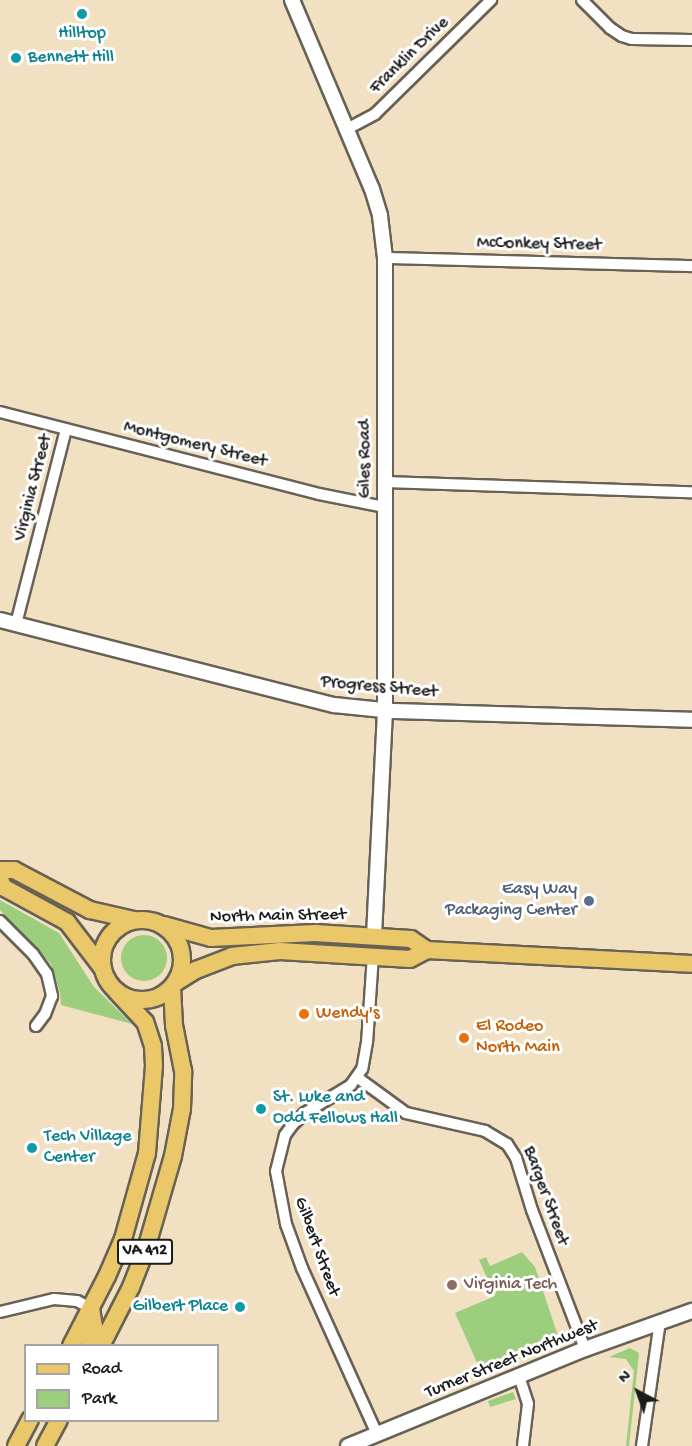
<!DOCTYPE html>
<html>
<head>
<meta charset="utf-8">
<style>
  body { margin:0 }
  #map { position:relative; width:692px; height:1446px; overflow:hidden; background:#f1e0c2; font-family:"Gochi Hand",sans-serif }
  div>[style] { position:absolute }
  .green>* { inset:0; background:#9cce7d }
  .round { border-radius:50% }
  .roads { filter:drop-shadow(2px 0 #676156) drop-shadow(-2px 0 #676156) drop-shadow(0 2px #676156) drop-shadow(0 -2px #676156) }
  .minor>* { height:10px; margin:-5px; padding:0 5px; transform-origin:5px; border-radius:5px; background:#fff }
  .tertiary>* { height:14px; margin:-7px; padding:0 7px; transform-origin:7px; border-radius:7px; background:#fff }
  .primary>* { height:16px; margin:-8px; padding:0 8px; transform-origin:8px; border-radius:8px; background:#eac769 }
  .primary>.ring { margin:-8px; padding:0; box-sizing:content-box; background:none; border:16px solid #eac769; border-radius:50% }
  .dots>* { width:16px; height:16px; translate:-50% -50%; box-sizing:border-box; border:3px solid #fff; border-radius:50% }
  span { translate:-50% -50%; white-space:nowrap; text-align:center; line-height:1.15; -webkit-text-stroke:6px #fff; paint-order:stroke }
  .shield-label span { padding:2px 4px; background:#fff; border:2px solid; border-radius:4px; -webkit-text-stroke-width:0 }
  .shield-label { font-size:16px; color:#1c1c1c; font-weight:700 }
  .culture-label { font-size:18px; color:#0d838f }
  .left { translate:0 -50%; text-align:left }
  .right { translate:-100% -50%; text-align:right }
  .street-label { font-size:18px; color:#1c1c1c }
  .service-label { font-size:18px; color:#4e5e75 }
  .food-label { font-size:18px; color:#c56008 }
  .education-label { font-size:18px; color:#785e54 }
  .legend { position:absolute; left:24px; top:1344px; width:195px; height:78px; box-sizing:border-box; background:#fff; border:2px solid #a4a4a4; margin:0; padding:8px 10px; list-style:none; font-size:18px; color:#1c1c1c }
  .legend li { display:flex; align-items:center; gap:12px; height:30px }
  .legend b { width:30px; border:2px solid #a4a4a4 }
  .north { position:absolute; left:608px; top:1362px; width:60px; height:60px; -webkit-text-stroke:4px #fff; paint-order:stroke; rotate:319deg; font-size:16px; font-weight:700; line-height:24px; text-align:center; color:#1c1c1c }
  .north::after { content:''; display:block; margin:auto; width:21px; height:27px; background:#1c1c1c; clip-path:polygon(50% 0,100% 100%,50% 72%,0 100%) }
</style>
</head>
<body>
<div id="map">
  <div class="green">
    <i style="clip-path:polygon(0 900px,59px 933px,94px 987px,132px 1024px,61px 1005px,60px 993px,51px 964px,0 910px)"></i>
    <i class="round" style="left:121px;top:935px;width:46px;height:46px"></i>
    <i style="clip-path:polygon(522px 1252px,535px 1267px,560px 1342px,482px 1374px,455px 1313px,495px 1296px,479px 1260px,486px 1257px,490px 1266px)"></i>
    <i style="clip-path:polygon(630px 1348px,639px 1353px,629px 1446px,626px 1446px,634px 1371px,626px 1359px,609px 1357px)"></i>
    <i style="clip-path:polygon(513px 1392px,516px 1399px,490px 1407px,488px 1401px)"></i>
  </div>
  <div class="roads">
    <div class="minor">
      <i style="left:582px;top:0;width:40px;rotate:45deg"></i>
      <i style="left:610px;top:28px;width:14px;rotate:34deg"></i>
      <i style="left:622px;top:36px;width:10px;rotate:17deg"></i>
      <i style="left:632px;top:39px;width:60px;rotate:1deg"></i>
      <i style="left:347px;top:129px;width:32px;rotate:-28deg"></i>
      <i style="left:375px;top:114px;width:163px;rotate:-44.5deg"></i>
      <i style="left:385px;top:258px;width:307px;rotate:1.5deg"></i>
      <i style="left:0;top:412px;width:329px;rotate:14.4deg"></i>
      <i style="left:319px;top:494px;width:66px;rotate:11.3deg"></i>
      <i style="left:383px;top:482px;width:309px;rotate:1.9deg"></i>
      <i style="left:16px;top:624px;width:201px;rotate:-75.6deg"></i>
      <i style="left:0;top:921px;width:47px;rotate:45deg"></i>
      <i style="left:33px;top:954px;width:24px;rotate:55deg"></i>
      <i style="left:47px;top:974px;width:23px;rotate:77deg"></i>
      <i style="left:52px;top:996px;width:19px;rotate:111deg"></i>
      <i style="left:45px;top:1014px;width:15px;rotate:127deg"></i>
      <i style="left:373px;top:955px;width:87px;rotate:93.9deg"></i>
      <i style="left:367px;top:1042px;width:27px;rotate:100deg"></i>
      <i style="left:362px;top:1069px;width:19px;rotate:125deg"></i>
      <i style="left:351px;top:1085px;width:54px;rotate:148.7deg"></i>
      <i style="left:305px;top:1113px;width:16px;rotate:137deg"></i>
      <i style="left:293px;top:1124px;width:14px;rotate:126deg"></i>
      <i style="left:285px;top:1135px;width:37px;rotate:104deg"></i>
      <i style="left:276px;top:1171px;width:54px;rotate:79.3deg"></i>
      <i style="left:286px;top:1224px;width:47px;rotate:70deg"></i>
      <i style="left:302px;top:1268px;width:182px;rotate:65.7deg"></i>
      <i style="left:358px;top:1078px;width:59px;rotate:36.1deg"></i>
      <i style="left:406px;top:1113px;width:81px;rotate:12.8deg"></i>
      <i style="left:485px;top:1131px;width:26px;rotate:31deg"></i>
      <i style="left:507px;top:1144px;width:17px;rotate:57deg"></i>
      <i style="left:516px;top:1158px;width:54px;rotate:72.9deg"></i>
      <i style="left:532px;top:1210px;width:149px;rotate:69.1deg"></i>
      <i style="left:0;top:1312px;width:56px;rotate:-13.5deg"></i>
      <i style="left:54px;top:1299px;width:23px;rotate:5deg"></i>
      <i style="left:77px;top:1301px;width:16px;rotate:27deg"></i>
      <i style="left:519px;top:1376px;width:29px;rotate:72deg"></i>
      <i style="left:528px;top:1404px;width:42px;rotate:96.8deg"></i>
      <i style="left:642px;top:1446px;width:126px;rotate:-81.8deg"></i>
    </div>
    <div class="tertiary">
      <i style="left:292px;top:0;width:205px;rotate:67.1deg"></i>
      <i style="left:372px;top:189px;width:28px;rotate:73deg"></i>
      <i style="left:380px;top:216px;width:42px;rotate:83.2deg"></i>
      <i style="left:385px;top:258px;width:453px;rotate:90deg"></i>
      <i style="left:385px;top:711px;width:225px;rotate:92.8deg"></i>
      <i style="left:0;top:620px;width:345px;rotate:14.3deg"></i>
      <i style="left:334px;top:705px;width:59px;rotate:5.8deg"></i>
      <i style="left:393px;top:711px;width:299px;rotate:1.7deg"></i>
      <i style="left:348px;top:1446px;width:256px;rotate:-22.3deg"></i>
      <i style="left:585px;top:1349px;width:114px;rotate:-19.6deg"></i>
    </div>
    <div class="primary">
      <i style="left:0;top:870px;width:14px"></i>
      <i style="left:14px;top:870px;width:86px;rotate:27.8deg"></i>
      <i style="left:90px;top:910px;width:45px;rotate:12.8deg"></i>
      <i style="left:0;top:879px;width:9px;rotate:69deg"></i>
      <i style="left:3px;top:887px;width:73px;rotate:28.7deg"></i>
      <i style="left:67px;top:922px;width:59px;rotate:52.5deg"></i>
      <i class="ring" style="left:102px;top:920px;width:64px;height:64px"></i>
      <i style="left:164px;top:925px;width:49px;rotate:15.5deg"></i>
      <i style="left:211px;top:938px;width:104px;rotate:-2.8deg"></i>
      <i style="left:315px;top:933px;width:96px;rotate:3.6deg"></i>
      <i style="left:411px;top:939px;width:19px;rotate:35deg"></i>
      <i style="left:175px;top:983px;width:25px;rotate:-32deg"></i>
      <i style="left:196px;top:970px;width:39px;rotate:-21deg"></i>
      <i style="left:232px;top:956px;width:48px;rotate:-5.9deg"></i>
      <i style="left:280px;top:951px;width:130px;rotate:3.5deg"></i>
      <i style="left:410px;top:959px;width:19px;rotate:-28deg"></i>
      <i style="left:427px;top:950px;width:265px;rotate:3deg"></i>
      <i style="left:71px;top:1346px;width:79px;rotate:-62.8deg"></i>
      <i style="left:107px;top:1276px;width:40px;rotate:-66.6deg"></i>
      <i style="left:123px;top:1239px;width:89px;rotate:-74.4deg"></i>
      <i style="left:147px;top:1153px;width:87px;rotate:-85.4deg"></i>
      <i style="left:154px;top:1066px;width:20px;rotate:-93deg"></i>
      <i style="left:153px;top:1046px;width:25px;rotate:-108deg"></i>
      <i style="left:145px;top:1022px;width:42px;rotate:-133.1deg"></i>
      <i style="left:89px;top:1346px;width:20px;rotate:-75deg"></i>
      <i style="left:94px;top:1327px;width:19px;rotate:-99deg"></i>
      <i style="left:101px;top:1346px;width:66px;rotate:-63deg"></i>
      <i style="left:131px;top:1287px;width:41px;rotate:-68.5deg"></i>
      <i style="left:146px;top:1249px;width:97px;rotate:-73.8deg"></i>
      <i style="left:173px;top:1156px;width:48px;rotate:-79.2deg"></i>
      <i style="left:182px;top:1109px;width:38px;rotate:-88deg"></i>
      <i style="left:183px;top:1071px;width:47px;rotate:-101.1deg"></i>
      <i style="left:174px;top:1025px;width:38px;rotate:-93deg"></i>
      <i style="left:16px;top:1446px;width:30px;rotate:-62deg"></i>
      <i style="left:45px;top:1446px;width:30px;rotate:-62deg"></i>
    </div>
  </div>
  <div class="dots">
    <i style="left:82px;top:14px;background:#0f9aa8"></i>
    <i style="left:16px;top:58px;background:#0f9aa8"></i>
    <i style="left:589px;top:901px;background:#5c6f8a"></i>
    <i style="left:304px;top:1014px;background:#e8710a"></i>
    <i style="left:464px;top:1038px;background:#e8710a"></i>
    <i style="left:261px;top:1109px;background:#0f9aa8"></i>
    <i style="left:32px;top:1148px;background:#0f9aa8"></i>
    <i style="left:452px;top:1285px;background:#8d6e63"></i>
    <i style="left:240px;top:1307px;background:#0f9aa8"></i>
  </div>
  <div class="shield-label">
    <span style="left:145px;top:1252px">VA 412</span>
  </div>
  <div class="culture-label">
    <span style="left:82px;top:34px">Hilltop</span>
    <span class="left" style="left:28px;top:58px">Bennett Hill</span>
    <span class="left" style="left:273px;top:1109px">St. Luke and<br>Odd Fellows Hall</span>
    <span class="left" style="left:44px;top:1148px">Tech Village<br>Center</span>
    <span class="right" style="left:228px;top:1307px">Gilbert Place</span>
  </div>
  <div class="street-label">
    <span style="left:410px;top:56px;rotate:-44deg">Franklin Drive</span>
    <span style="left:539px;top:245px;rotate:1deg">McConkey Street</span>
    <span style="left:195px;top:445px;rotate:14deg">Montgomery Street</span>
    <span style="left:366px;top:459px;rotate:-90deg">Giles Road</span>
    <span style="left:34px;top:488px;rotate:-76deg">Virginia Street</span>
    <span style="left:379px;top:688px;rotate:5deg">Progress Street</span>
    <span style="left:278px;top:917px;rotate:-1deg">North Main Street</span>
    <span style="left:545px;top:1196px;rotate:70deg">Barger Street</span>
    <span style="left:316px;top:1247px;rotate:70deg">Gilbert Street</span>
    <span style="left:512px;top:1360px;rotate:-22deg">Turner Street Northwest</span>
  </div>
  <div class="service-label">
    <span class="right" style="left:577px;top:901px">Easy Way<br>Packaging Center</span>
  </div>
  <div class="food-label">
    <span class="left" style="left:316px;top:1014px">Wendy's</span>
    <span class="left" style="left:476px;top:1038px">El Rodeo<br>North Main</span>
  </div>
  <div class="education-label">
    <span class="left" style="left:464px;top:1285px">Virginia Tech</span>
  </div>
  <ul class="legend">
  <li><b style="height:8px;background:#eac769"></b>Road</li>
  <li><b style="height:16px;background:#9cce7d"></b>Park</li>
  </ul>
  <div class="north">N</div>
</div>
</body>
</html>
